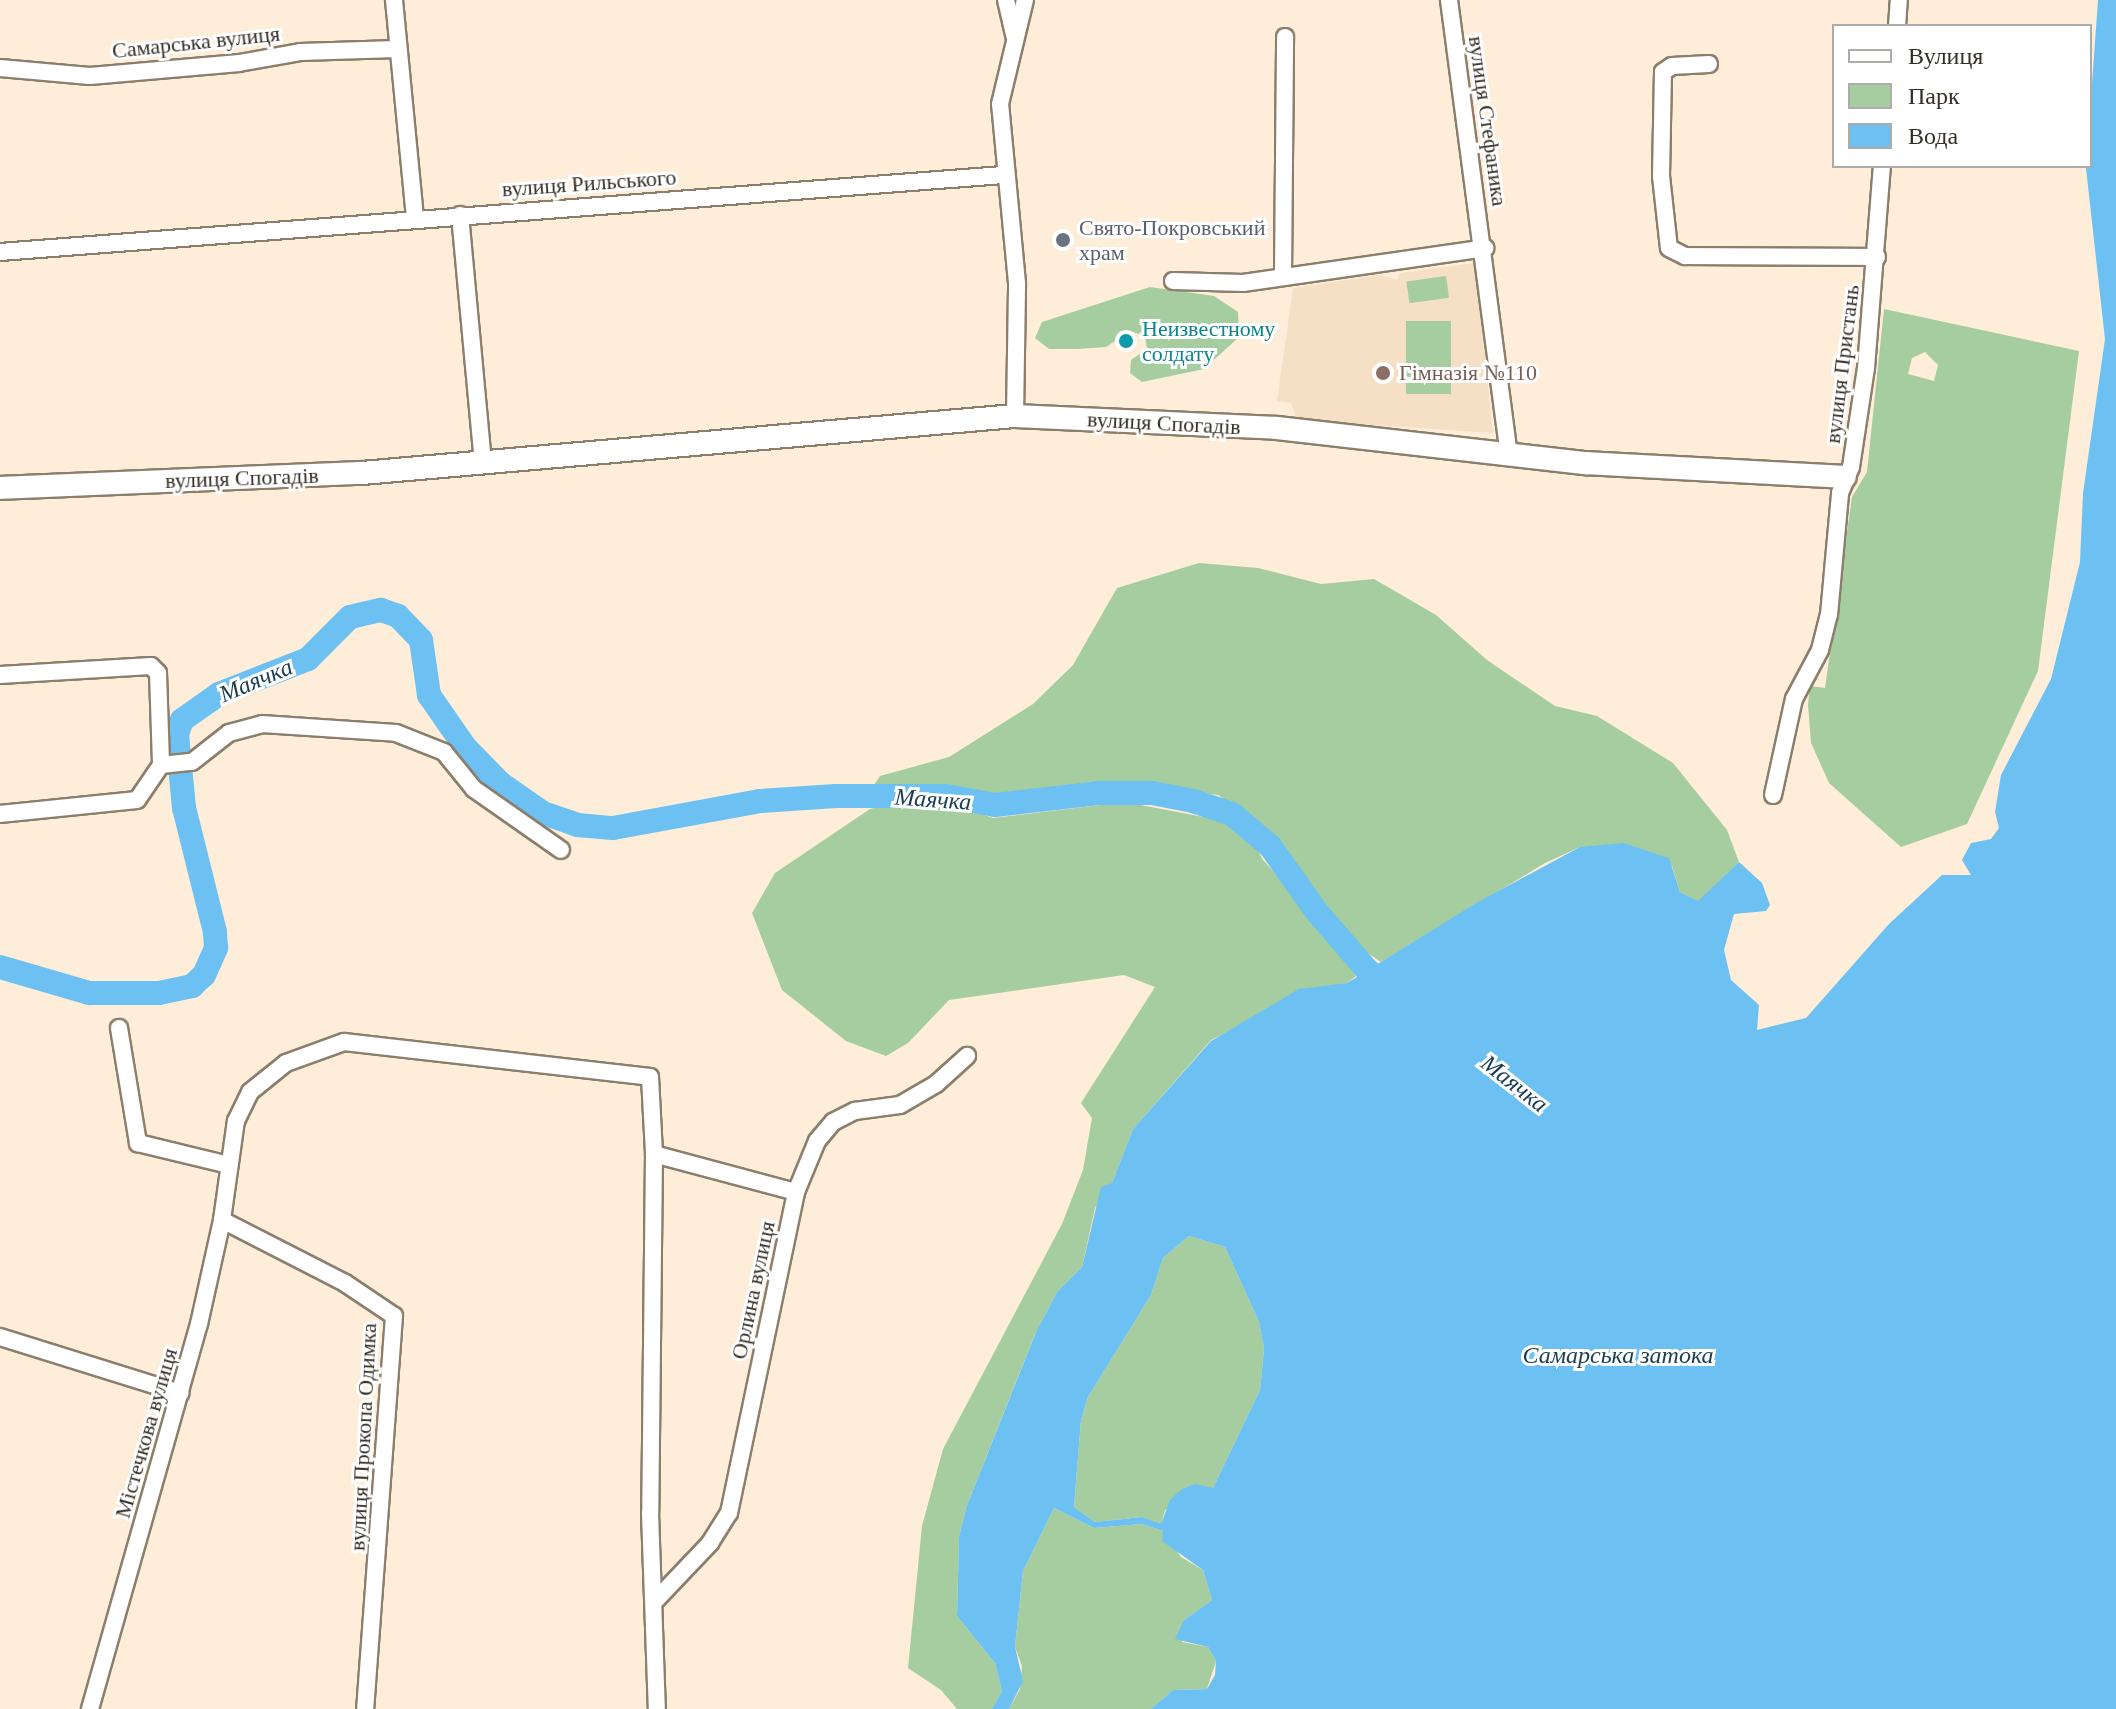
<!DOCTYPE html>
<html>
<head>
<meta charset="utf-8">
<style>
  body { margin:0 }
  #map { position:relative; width:2116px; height:1709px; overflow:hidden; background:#fdedd9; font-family:Georgia,serif }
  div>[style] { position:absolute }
  .built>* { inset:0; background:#f5e0c6 }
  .green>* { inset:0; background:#a5cda0; transform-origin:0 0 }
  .water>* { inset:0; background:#6dc1f2 }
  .river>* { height:24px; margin:-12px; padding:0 12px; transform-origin:12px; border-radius:12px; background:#6dc1f2 }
  .roads { filter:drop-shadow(2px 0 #8c7e6c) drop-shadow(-2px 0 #8c7e6c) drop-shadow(0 2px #8c7e6c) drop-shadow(0 -2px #8c7e6c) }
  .street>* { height:16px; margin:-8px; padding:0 8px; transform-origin:8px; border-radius:8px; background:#fff }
  .secondary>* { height:22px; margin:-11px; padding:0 11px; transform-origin:11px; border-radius:11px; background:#fff }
  .dots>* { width:22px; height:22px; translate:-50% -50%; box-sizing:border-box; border:4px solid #fff; border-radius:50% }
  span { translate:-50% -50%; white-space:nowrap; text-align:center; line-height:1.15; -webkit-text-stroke:6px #fff; paint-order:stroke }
  .street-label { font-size:22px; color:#352f27 }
  .worship-label { font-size:22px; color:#5b616d }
  .left { translate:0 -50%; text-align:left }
  .culture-label { font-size:22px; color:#0d838f }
  .education-label { font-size:22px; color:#785e54 }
  .water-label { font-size:24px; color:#193d52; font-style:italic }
  .legend { position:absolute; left:1832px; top:24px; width:260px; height:144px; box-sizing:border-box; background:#fff; border:2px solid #aeaca9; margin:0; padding:10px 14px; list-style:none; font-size:24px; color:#352f27 }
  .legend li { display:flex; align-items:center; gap:16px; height:40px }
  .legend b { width:40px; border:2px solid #aeaca9 }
</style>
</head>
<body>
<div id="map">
  <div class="built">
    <i style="clip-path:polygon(1475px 263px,1493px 433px,1297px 420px,1291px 403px,1277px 401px,1293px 288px,1379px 275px,1397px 280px,1400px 273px)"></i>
  </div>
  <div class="green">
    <i style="left:1446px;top:276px;width:22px;height:40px;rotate:82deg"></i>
    <i style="clip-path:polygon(1150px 287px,1214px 296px,1238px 312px,1239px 337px,1204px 369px,1142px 382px,1130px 373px,1131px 360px,1147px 349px,1145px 336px,1130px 331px,1106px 347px,1077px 349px,1049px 349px,1035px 338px,1042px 322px)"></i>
    <i style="clip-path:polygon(evenodd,1884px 309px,2079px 351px,2038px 671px,1967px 824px,1901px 847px,1829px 783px,1811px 743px,1808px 705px,1810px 686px,1825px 688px,1852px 497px,1867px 472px,1884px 309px,1925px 352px,1938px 365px,1934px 381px,1908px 374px,1912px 358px,1925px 352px)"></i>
    <i style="left:1406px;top:321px;width:45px;height:73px"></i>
    <i style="clip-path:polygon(1199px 563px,1258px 568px,1321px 584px,1374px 579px,1436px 615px,1487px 660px,1555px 706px,1597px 716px,1673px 763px,1727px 830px,1739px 862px,1699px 902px,1680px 892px,1672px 866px,1580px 847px,1545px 863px,1381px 962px,1357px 946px,1261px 824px,1218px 795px,1110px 782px,1030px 797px,872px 788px,880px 776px,949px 757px,1033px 704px,1073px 665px,1117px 588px)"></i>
    <i style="clip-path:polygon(1125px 802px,1219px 820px,1251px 837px,1263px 860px,1338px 942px,1356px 976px,1347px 983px,1309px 991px,1211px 1040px,1133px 1129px,1112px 1183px,1095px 1208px,1082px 1267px,1057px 1292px,1035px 1334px,966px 1508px,959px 1537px,957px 1616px,995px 1663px,1002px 1691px,992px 1709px,957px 1709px,941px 1690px,908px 1668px,922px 1526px,943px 1449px,1062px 1224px,1083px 1170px,1092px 1118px,1081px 1103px,1155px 987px,1124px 975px,949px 1000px,908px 1043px,886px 1056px,846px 1041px,782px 990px,752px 913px,775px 873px,870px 809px,896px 803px,956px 805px,993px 818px)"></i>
    <i style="clip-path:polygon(1189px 1236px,1225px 1247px,1259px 1322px,1264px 1349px,1260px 1390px,1213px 1488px,1203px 1488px,1165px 1510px,1161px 1525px,1142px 1517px,1095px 1522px,1074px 1507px,1081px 1420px,1088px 1397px,1151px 1295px,1163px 1258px)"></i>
    <i style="clip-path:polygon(1054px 1508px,1094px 1528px,1142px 1524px,1163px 1531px,1181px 1557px,1203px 1570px,1212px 1600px,1184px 1620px,1182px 1642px,1208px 1647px,1216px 1661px,1207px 1689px,1173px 1690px,1151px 1709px,1009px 1709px,1020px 1689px,1022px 1666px,1015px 1647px,1023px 1571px)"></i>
  </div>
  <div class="water">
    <i style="clip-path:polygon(evenodd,2098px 0,2116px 0,2116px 1709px,1151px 1709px,1173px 1690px,1207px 1689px,1215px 1675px,1216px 1661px,1208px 1647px,1175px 1639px,1184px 1620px,1212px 1600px,1203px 1570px,1162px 1541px,1163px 1531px,1142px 1524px,1094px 1528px,1054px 1508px,1023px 1571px,1015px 1647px,1023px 1681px,1009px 1709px,992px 1709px,1002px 1691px,995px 1663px,957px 1616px,959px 1537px,966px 1508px,1036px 1332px,1057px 1292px,1082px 1267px,1101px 1187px,1112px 1183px,1133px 1129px,1211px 1041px,1299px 989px,1347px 983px,1478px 902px,1580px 847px,1624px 843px,1669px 858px,1680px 892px,1698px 901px,1739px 862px,1762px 883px,1770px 905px,1766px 911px,1734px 914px,1724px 950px,1731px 980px,1759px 1005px,1757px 1030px,1806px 1018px,1889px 924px,1942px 875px,1971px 875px,1962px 860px,1971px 843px,1991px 839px,1999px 828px,1995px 812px,2001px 775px,2051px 679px,2080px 562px,2083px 493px,2105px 339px,2086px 168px,2098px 0,1189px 1236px,1225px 1247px,1259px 1322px,1264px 1349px,1260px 1390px,1213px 1488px,1195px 1484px,1182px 1489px,1170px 1500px,1161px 1524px,1142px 1517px,1095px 1522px,1074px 1507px,1081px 1420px,1088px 1397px,1151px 1295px,1163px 1258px,1189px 1236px)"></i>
  </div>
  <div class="river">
    <i style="left:0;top:967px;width:93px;rotate:16.3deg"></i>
    <i style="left:89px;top:993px;width:70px"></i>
    <i style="left:159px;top:993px;width:34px;rotate:-12deg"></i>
    <i style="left:192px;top:986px;width:16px;rotate:-43deg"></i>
    <i style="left:204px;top:975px;width:30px;rotate:-66deg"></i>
    <i style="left:216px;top:948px;width:16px;rotate:-94deg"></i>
    <i style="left:215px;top:932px;width:128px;rotate:-104deg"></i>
    <i style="left:184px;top:808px;width:74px;rotate:-95.4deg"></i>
    <i style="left:177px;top:734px;width:15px;rotate:-70deg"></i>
    <i style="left:182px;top:720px;width:45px;rotate:-35.1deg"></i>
    <i style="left:219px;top:694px;width:96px;rotate:-21.5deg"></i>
    <i style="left:308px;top:659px;width:59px;rotate:-45deg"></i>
    <i style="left:350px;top:617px;width:32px;rotate:-13deg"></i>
    <i style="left:381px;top:610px;width:18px;rotate:19deg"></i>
    <i style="left:398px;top:616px;width:33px;rotate:46deg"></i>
    <i style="left:421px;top:640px;width:56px;rotate:81.7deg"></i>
    <i style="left:429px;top:695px;width:63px;rotate:55.3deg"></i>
    <i style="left:465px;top:747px;width:50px;rotate:45.8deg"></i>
    <i style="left:500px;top:783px;width:52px;rotate:34.9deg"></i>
    <i style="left:543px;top:813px;width:36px;rotate:19deg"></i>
    <i style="left:577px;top:825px;width:36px;rotate:5deg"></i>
    <i style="left:613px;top:828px;width:149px;rotate:-10.4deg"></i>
    <i style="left:760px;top:801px;width:76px;rotate:-3.8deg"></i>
    <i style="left:836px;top:796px;width:110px"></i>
    <i style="left:946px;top:796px;width:50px;rotate:10.4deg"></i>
    <i style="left:995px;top:805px;width:104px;rotate:-6.6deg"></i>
    <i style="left:1098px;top:793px;width:54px"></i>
    <i style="left:1152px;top:793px;width:42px;rotate:11deg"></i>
    <i style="left:1193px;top:801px;width:41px;rotate:18.4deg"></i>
    <i style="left:1232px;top:814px;width:50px;rotate:40.1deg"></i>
    <i style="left:1270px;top:846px;width:81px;rotate:54.5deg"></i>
    <i style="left:1317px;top:912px;width:77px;rotate:49.2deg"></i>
    <i style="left:1367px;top:970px;width:33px;rotate:38deg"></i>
  </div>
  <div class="roads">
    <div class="street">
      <i style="left:394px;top:0;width:219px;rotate:84.5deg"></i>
      <i style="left:1006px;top:0;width:37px;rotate:77deg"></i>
      <i style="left:1449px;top:0;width:457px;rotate:82.5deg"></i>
      <i style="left:1897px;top:26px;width:26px;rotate:-86deg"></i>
      <i style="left:1709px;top:64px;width:37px;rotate:177deg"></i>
      <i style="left:1672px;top:66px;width:11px;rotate:146deg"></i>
      <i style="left:1663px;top:72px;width:104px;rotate:91.1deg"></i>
      <i style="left:1661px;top:176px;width:72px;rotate:83.7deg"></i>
      <i style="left:1669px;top:248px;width:18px;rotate:27deg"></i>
      <i style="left:1685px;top:256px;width:192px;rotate:0.3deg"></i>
      <i style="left:0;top:68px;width:90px;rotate:5.1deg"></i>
      <i style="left:90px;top:76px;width:150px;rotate:-5deg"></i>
      <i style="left:239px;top:63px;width:62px;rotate:-10.2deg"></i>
      <i style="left:300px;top:52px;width:97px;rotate:-1.8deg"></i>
      <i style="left:460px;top:215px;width:250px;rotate:84.7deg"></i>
      <i style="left:0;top:252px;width:1007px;rotate:-4.39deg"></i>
      <i style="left:1283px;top:276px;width:239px;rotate:-89.5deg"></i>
      <i style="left:1173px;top:281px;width:70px;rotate:1.6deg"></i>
      <i style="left:1243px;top:283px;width:245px;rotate:-8.2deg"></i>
      <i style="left:1015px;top:416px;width:133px;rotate:-89.1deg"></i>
      <i style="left:1017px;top:283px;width:180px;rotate:-95.4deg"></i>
      <i style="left:1000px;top:104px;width:107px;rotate:-76.5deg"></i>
      <i style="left:0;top:675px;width:151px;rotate:-3.4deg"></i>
      <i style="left:151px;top:666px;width:10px;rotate:45deg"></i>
      <i style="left:158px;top:673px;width:92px;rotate:88.1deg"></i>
      <i style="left:161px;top:765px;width:42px;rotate:124.4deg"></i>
      <i style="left:137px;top:800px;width:138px;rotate:174.2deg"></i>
      <i style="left:161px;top:765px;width:31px;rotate:-6deg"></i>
      <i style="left:192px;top:762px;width:47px;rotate:-38.1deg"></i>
      <i style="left:229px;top:733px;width:34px;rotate:-15deg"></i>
      <i style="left:262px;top:724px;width:134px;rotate:3.8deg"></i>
      <i style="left:396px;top:733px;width:52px;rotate:21.6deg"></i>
      <i style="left:444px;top:752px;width:48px;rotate:51deg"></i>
      <i style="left:474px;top:789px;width:106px;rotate:35deg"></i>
      <i style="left:1773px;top:795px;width:98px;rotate:-77.7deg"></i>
      <i style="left:1794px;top:699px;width:55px;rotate:-62deg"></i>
      <i style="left:1820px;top:650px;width:36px;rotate:-76deg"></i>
      <i style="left:1829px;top:615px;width:122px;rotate:-84.8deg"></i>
      <i style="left:1840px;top:493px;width:28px;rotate:-67deg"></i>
      <i style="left:1851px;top:467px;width:100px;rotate:-81.4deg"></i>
      <i style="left:1866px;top:368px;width:203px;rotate:-85.5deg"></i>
      <i style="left:119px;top:1028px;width:117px;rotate:80.6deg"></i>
      <i style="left:138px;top:1143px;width:94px;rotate:13.6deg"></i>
      <i style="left:654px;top:1154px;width:147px;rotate:15deg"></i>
      <i style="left:222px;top:1220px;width:138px;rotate:27.1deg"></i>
      <i style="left:345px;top:1283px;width:59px;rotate:34deg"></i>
      <i style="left:394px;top:1316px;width:394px;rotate:94.2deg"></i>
      <i style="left:0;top:1337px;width:189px;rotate:17.3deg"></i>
      <i style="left:656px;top:1600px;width:79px;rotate:-46.5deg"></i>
      <i style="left:710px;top:1543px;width:36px;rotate:-58deg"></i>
      <i style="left:729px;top:1513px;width:328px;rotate:-78.2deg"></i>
      <i style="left:796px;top:1192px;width:55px;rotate:-67.6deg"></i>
      <i style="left:817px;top:1141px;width:25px;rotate:-50deg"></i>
      <i style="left:833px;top:1122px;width:25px;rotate:-27deg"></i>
      <i style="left:855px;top:1111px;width:45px;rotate:-7.6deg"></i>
      <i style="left:900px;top:1105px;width:42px;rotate:-30.3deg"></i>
      <i style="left:936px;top:1084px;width:42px;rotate:-42.1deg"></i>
      <i style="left:90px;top:1709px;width:400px;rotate:-74.2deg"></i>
      <i style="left:199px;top:1324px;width:107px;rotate:-77.5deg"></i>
      <i style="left:222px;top:1220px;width:100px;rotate:-82deg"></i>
      <i style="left:236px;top:1121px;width:32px;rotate:-64deg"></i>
      <i style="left:250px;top:1092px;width:46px;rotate:-38.9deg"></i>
      <i style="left:286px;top:1063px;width:62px;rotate:-19.9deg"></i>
      <i style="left:344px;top:1042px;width:308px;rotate:6.5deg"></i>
      <i style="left:650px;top:1077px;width:77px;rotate:87deg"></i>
      <i style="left:654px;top:1154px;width:359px;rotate:90.6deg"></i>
      <i style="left:650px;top:1513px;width:196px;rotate:88deg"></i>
    </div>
    <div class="secondary">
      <i style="left:0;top:488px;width:362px;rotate:-2.4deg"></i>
      <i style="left:362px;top:473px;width:655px;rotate:-4.99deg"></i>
      <i style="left:1015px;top:416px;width:262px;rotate:2.6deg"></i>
      <i style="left:1277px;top:428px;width:311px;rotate:6.5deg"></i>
      <i style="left:1586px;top:463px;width:259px;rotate:3.1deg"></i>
    </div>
  </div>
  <div class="dots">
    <i style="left:1063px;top:240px;background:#6b7280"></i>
    <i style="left:1126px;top:341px;background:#0f9aa8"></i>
    <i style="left:1383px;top:373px;background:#8d6e63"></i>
  </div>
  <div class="street-label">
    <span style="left:196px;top:42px;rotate:-6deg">Самарська вулиця</span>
    <span style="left:1488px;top:121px;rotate:82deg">вулиця Стефаника</span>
    <span style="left:589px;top:183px;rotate:-4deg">вулиця Рильського</span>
    <span style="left:1842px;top:364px;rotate:-83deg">вулиця Пристань</span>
    <span style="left:1164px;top:423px;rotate:3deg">вулиця Спогадів</span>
    <span style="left:242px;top:478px;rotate:-2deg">вулиця Спогадів</span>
    <span style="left:753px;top:1290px;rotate:-78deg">Орлина вулиця</span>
    <span style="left:146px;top:1433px;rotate:-74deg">Містечкова вулиця</span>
    <span style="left:363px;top:1437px;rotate:-87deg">вулиця Прокопа Одимка</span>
  </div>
  <div class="worship-label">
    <span class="left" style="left:1079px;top:240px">Свято-Покровський<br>храм</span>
  </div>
  <div class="culture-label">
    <span class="left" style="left:1142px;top:341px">Неизвестному<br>солдату</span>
  </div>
  <div class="education-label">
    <span class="left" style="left:1399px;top:373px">Гімназія №110</span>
  </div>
  <div class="water-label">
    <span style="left:256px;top:681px;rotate:-23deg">Маячка</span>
    <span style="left:933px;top:800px;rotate:4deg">Маячка</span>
    <span style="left:1514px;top:1084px;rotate:38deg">Маячка</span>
    <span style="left:1618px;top:1356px">Самарська затока</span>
  </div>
  <ul class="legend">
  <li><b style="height:10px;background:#fff"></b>Вулиця</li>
  <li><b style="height:22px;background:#a5cda0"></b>Парк</li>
  <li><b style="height:22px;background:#6dc1f2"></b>Вода</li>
  </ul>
</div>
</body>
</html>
